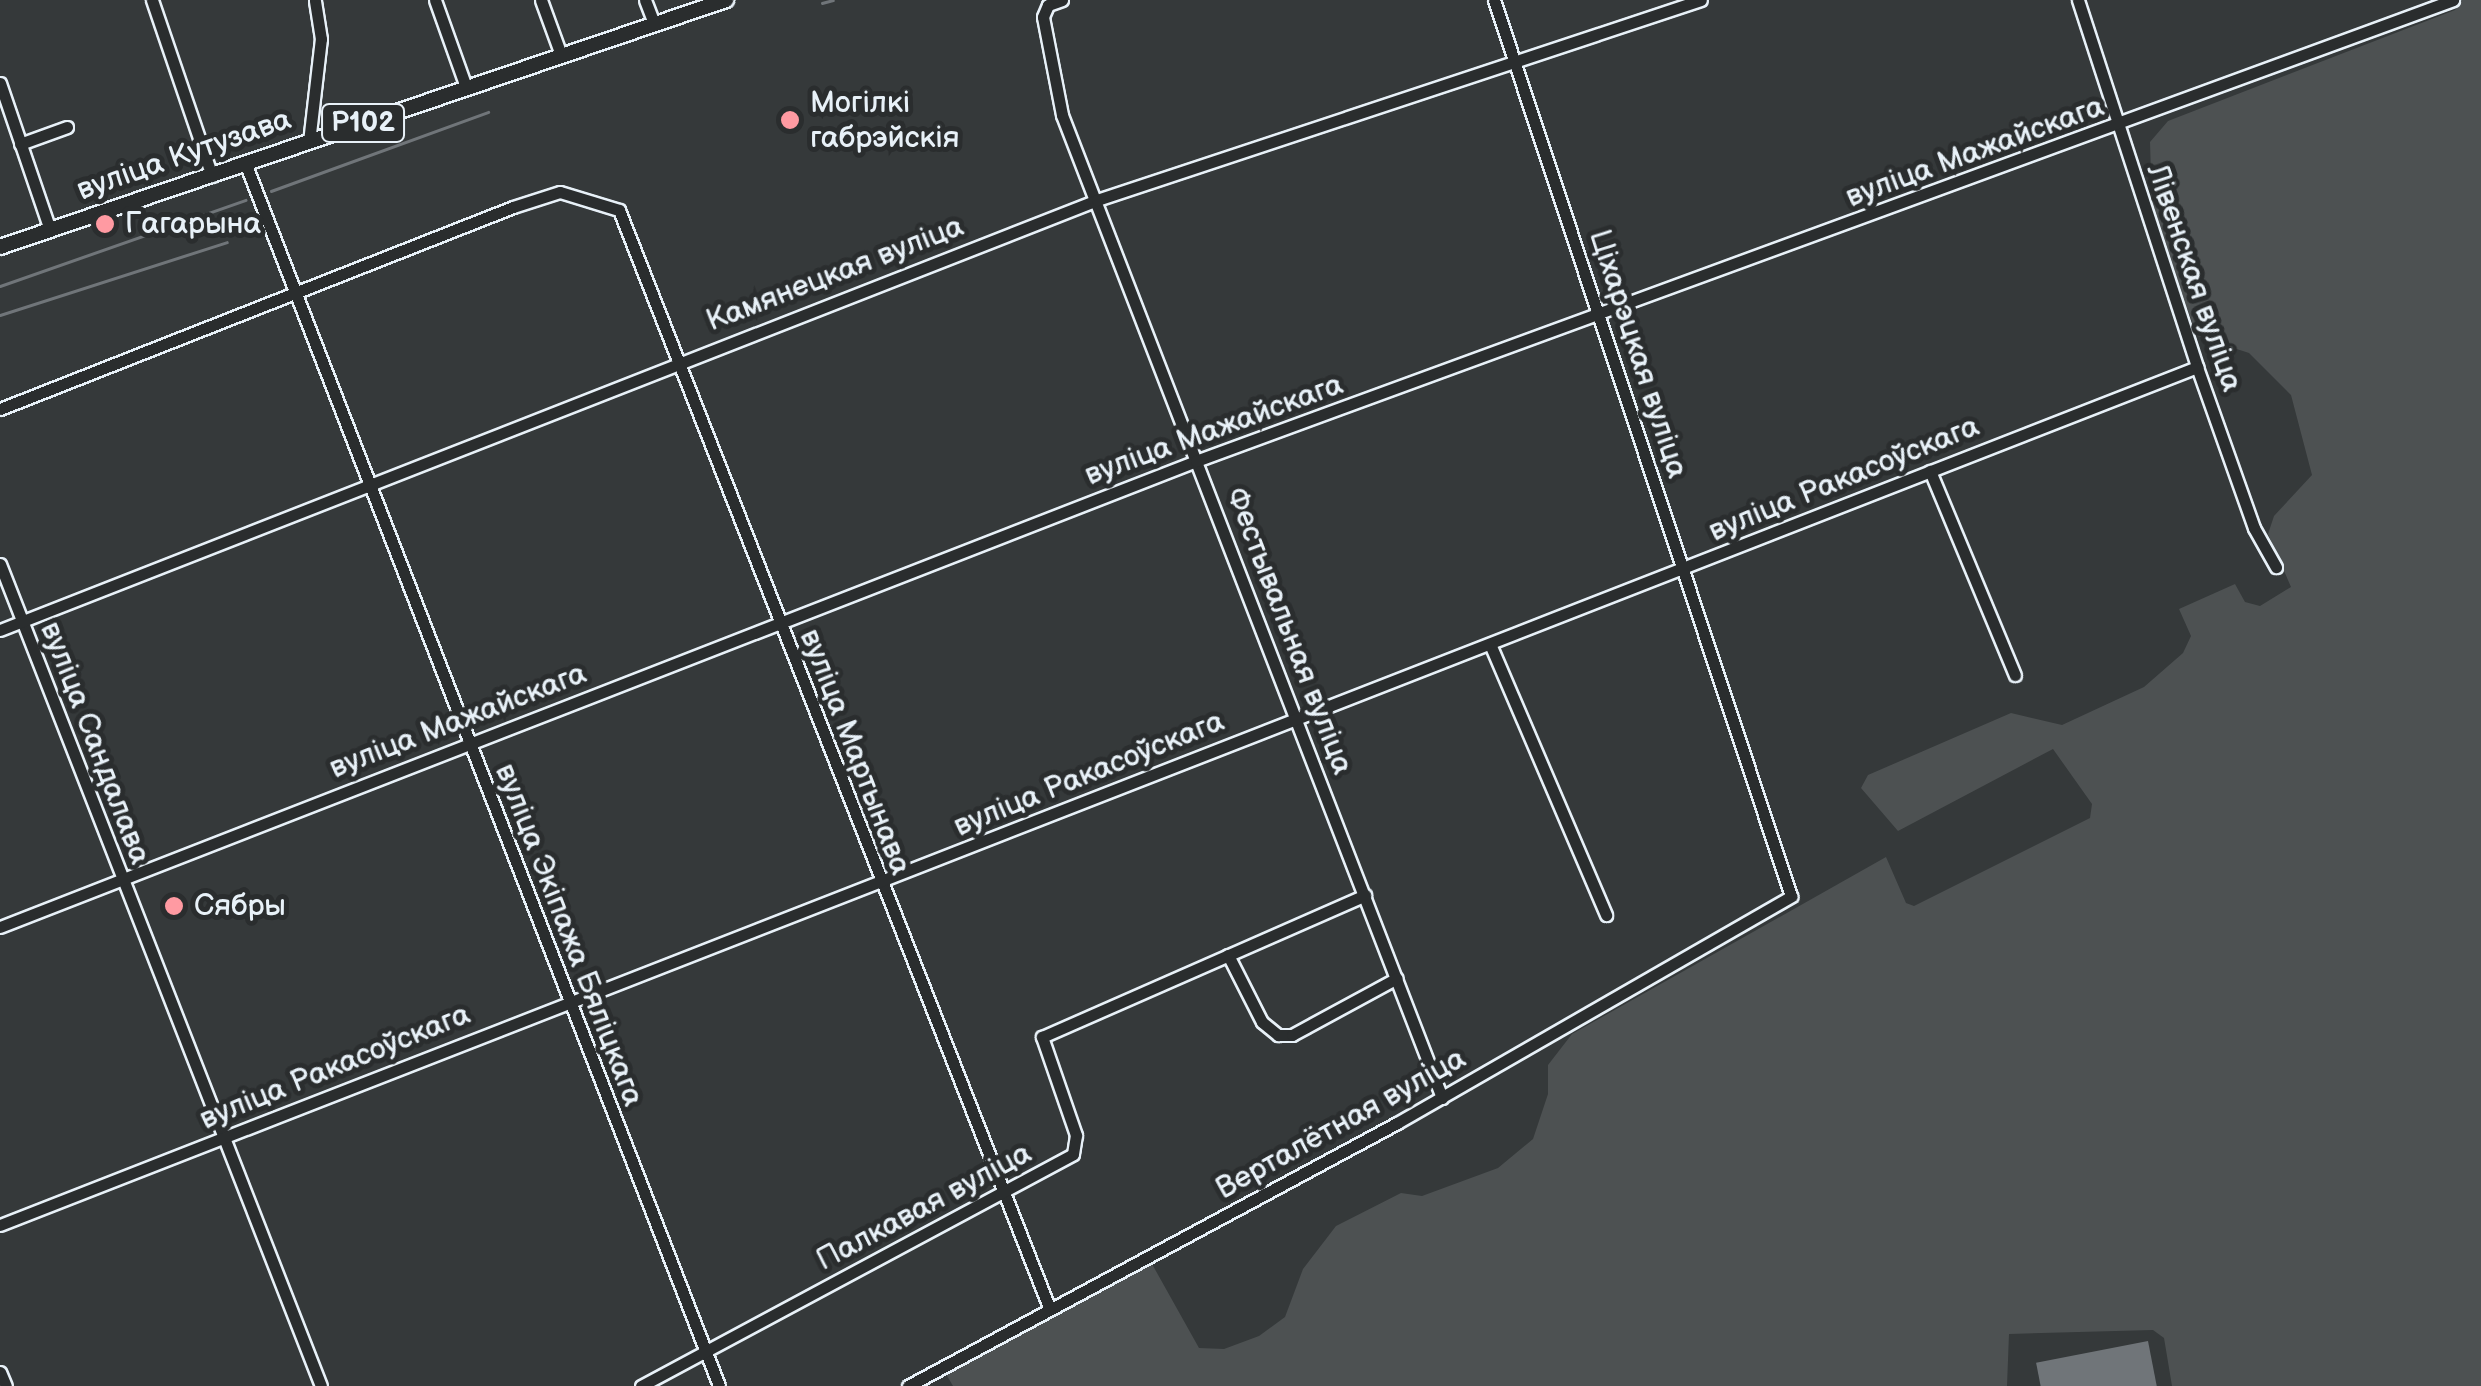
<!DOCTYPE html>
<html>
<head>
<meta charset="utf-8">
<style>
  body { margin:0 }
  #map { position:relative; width:2481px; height:1386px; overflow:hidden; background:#35393a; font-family:"Balsamiq Sans",sans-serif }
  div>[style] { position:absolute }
  .green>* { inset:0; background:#4d5152 }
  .water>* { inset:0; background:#707579; transform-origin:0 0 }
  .stream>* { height:2.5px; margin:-1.25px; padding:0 1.25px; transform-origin:1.25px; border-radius:1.25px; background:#707579 }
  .roads { filter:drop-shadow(2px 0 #e8f1f8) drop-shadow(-2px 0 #e8f1f8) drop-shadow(0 2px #e8f1f8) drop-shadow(0 -2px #e8f1f8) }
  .minor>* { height:11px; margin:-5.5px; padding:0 5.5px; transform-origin:5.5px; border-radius:5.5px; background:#2a2d2e }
  .major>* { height:14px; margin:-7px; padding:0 7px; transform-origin:7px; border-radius:7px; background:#2a2d2e }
  .dots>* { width:28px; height:28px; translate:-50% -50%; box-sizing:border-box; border:5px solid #2a2d2e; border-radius:50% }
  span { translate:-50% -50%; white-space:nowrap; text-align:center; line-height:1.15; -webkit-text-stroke:10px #2a2d2e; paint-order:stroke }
  .shield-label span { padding:2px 8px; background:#2a2d2e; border:2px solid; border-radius:8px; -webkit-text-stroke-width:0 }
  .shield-label { font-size:28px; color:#e8f1f8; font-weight:700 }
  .poi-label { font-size:30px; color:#e8f1f8 }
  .left { translate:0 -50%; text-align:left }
  .street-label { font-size:30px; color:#e8f1f8 }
</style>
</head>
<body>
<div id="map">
  <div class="green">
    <i style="clip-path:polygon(2462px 0,2481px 0,2481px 1386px,2172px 1386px,2164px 1338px,2153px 1330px,2009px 1334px,2007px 1386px,953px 1386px,946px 1374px,1152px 1264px,1199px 1348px,1224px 1349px,1259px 1336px,1285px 1317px,1303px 1269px,1336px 1226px,1401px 1193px,1422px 1196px,1498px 1168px,1533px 1139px,1548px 1094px,1548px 1065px,1572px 1034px,1886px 857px,1906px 903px,1914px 906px,2090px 818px,2092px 804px,2053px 749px,1898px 831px,1861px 788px,1868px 775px,2011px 713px,2062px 725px,2144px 687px,2183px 653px,2191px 636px,2179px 609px,2235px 584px,2245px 602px,2260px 606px,2291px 587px,2268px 534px,2274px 516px,2312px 475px,2291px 395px,2249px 353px,2197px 336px,2152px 209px,2150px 142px,2168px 121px,2455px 10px)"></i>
  </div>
  <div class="water">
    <i style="left:2148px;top:1341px;width:46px;height:114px;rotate:79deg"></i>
  </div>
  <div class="stream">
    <i style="left:822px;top:3px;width:11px;rotate:-15deg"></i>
    <i style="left:271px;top:191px;width:231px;rotate:-20deg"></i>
    <i style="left:0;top:286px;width:260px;rotate:-19.3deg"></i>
    <i style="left:0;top:315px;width:238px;rotate:-17.8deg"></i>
  </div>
  <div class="roads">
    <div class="minor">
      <i style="left:152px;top:0;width:186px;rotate:71.2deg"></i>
      <i style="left:435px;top:0;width:92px;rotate:70.4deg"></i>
      <i style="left:541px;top:0;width:59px;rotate:70deg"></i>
      <i style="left:645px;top:0;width:25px;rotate:69deg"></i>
      <i style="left:1062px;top:0;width:15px;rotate:160deg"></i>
      <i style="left:1048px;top:5px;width:13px;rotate:113deg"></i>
      <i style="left:1043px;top:17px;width:100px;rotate:79deg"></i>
      <i style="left:1062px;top:115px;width:1054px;rotate:68.86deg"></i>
      <i style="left:2078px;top:0;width:386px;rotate:72deg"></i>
      <i style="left:2197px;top:367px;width:171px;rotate:70.5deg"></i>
      <i style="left:2254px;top:528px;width:45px;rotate:60.6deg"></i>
      <i style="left:0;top:83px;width:155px;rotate:71.2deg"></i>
      <i style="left:309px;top:142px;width:104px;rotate:-83.4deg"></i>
      <i style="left:321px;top:39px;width:39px;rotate:-99deg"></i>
      <i style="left:20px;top:144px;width:50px;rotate:-19.9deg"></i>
      <i style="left:246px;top:165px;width:1309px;rotate:68.82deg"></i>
      <i style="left:0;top:409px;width:551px;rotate:-21.49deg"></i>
      <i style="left:513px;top:207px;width:49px;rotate:-17.7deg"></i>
      <i style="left:560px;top:192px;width:62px;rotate:17deg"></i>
      <i style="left:619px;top:210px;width:1181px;rotate:68.6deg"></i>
      <i style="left:1930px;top:471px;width:221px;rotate:67.4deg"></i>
      <i style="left:0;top:564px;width:882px;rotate:68.67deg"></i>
      <i style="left:0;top:630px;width:1178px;rotate:-21.4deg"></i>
      <i style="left:1097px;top:200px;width:636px;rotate:-18.32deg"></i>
      <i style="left:1490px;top:644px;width:295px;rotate:66.8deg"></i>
      <i style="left:0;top:927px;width:1284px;rotate:-21.29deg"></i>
      <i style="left:1196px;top:461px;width:1339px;rotate:-20.14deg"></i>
      <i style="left:1228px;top:955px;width:75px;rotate:63.1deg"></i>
      <i style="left:1262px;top:1022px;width:21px;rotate:39deg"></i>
      <i style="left:1278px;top:1035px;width:14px"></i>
      <i style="left:1292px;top:1035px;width:119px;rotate:-28.5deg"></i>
      <i style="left:0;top:1225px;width:2359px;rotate:-21.33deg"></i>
      <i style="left:0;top:1372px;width:15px;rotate:67deg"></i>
      <i style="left:641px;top:1386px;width:490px;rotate:-28.2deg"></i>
      <i style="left:1073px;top:1154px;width:19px;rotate:-81deg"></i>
      <i style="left:1076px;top:1135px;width:104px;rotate:-109.1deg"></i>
      <i style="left:1042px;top:1037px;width:353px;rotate:-23.7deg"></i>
      <i style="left:908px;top:1386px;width:555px;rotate:-28.27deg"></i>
      <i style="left:1397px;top:1123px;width:455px;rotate:-29.9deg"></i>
      <i style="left:1791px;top:896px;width:944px;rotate:-108.34deg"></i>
    </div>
    <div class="major">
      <i style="left:0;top:247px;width:767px;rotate:-18.79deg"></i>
    </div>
  </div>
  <div class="dots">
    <i style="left:790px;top:120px;background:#ff9aa2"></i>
    <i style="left:105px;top:224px;background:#ff9aa2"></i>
    <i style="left:174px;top:906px;background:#ff9aa2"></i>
  </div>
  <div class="shield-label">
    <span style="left:363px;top:123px">Р102</span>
  </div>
  <div class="poi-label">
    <span class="left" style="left:810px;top:120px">Могілкі<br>габрэйскія</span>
    <span class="left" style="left:125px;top:224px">Гагарына</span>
    <span class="left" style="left:194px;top:906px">Сябры</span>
  </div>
  <div class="street-label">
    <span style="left:1975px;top:152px;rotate:-20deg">вуліца Мажайскага</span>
    <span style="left:184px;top:155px;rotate:-19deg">вуліца Кутузава</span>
    <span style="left:835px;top:274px;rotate:-21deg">Камянецкая вуліца</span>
    <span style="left:2194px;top:278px;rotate:71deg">Лівенская вуліца</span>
    <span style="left:1638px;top:354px;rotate:72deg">Ціхарэцкая вуліца</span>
    <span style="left:1214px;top:430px;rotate:-20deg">вуліца Мажайскага</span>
    <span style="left:1844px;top:479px;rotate:-22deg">вуліца Ракасоўскага</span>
    <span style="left:1289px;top:631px;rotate:69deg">Фестывальная вуліца</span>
    <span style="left:458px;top:721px;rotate:-21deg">вуліца Мажайскага</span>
    <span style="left:95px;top:743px;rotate:69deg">вуліца Сандалава</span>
    <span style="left:855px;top:752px;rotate:69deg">вуліца Мартынава</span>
    <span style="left:1089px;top:774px;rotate:-22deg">вуліца Ракасоўскага</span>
    <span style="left:569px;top:935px;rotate:69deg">вуліца Экіпажа Бяліцкага</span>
    <span style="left:335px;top:1067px;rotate:-22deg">вуліца Ракасоўскага</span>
    <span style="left:1341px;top:1124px;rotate:-29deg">Верталётная вуліца</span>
    <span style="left:924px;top:1207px;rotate:-28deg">Палкавая вуліца</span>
  </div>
</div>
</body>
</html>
